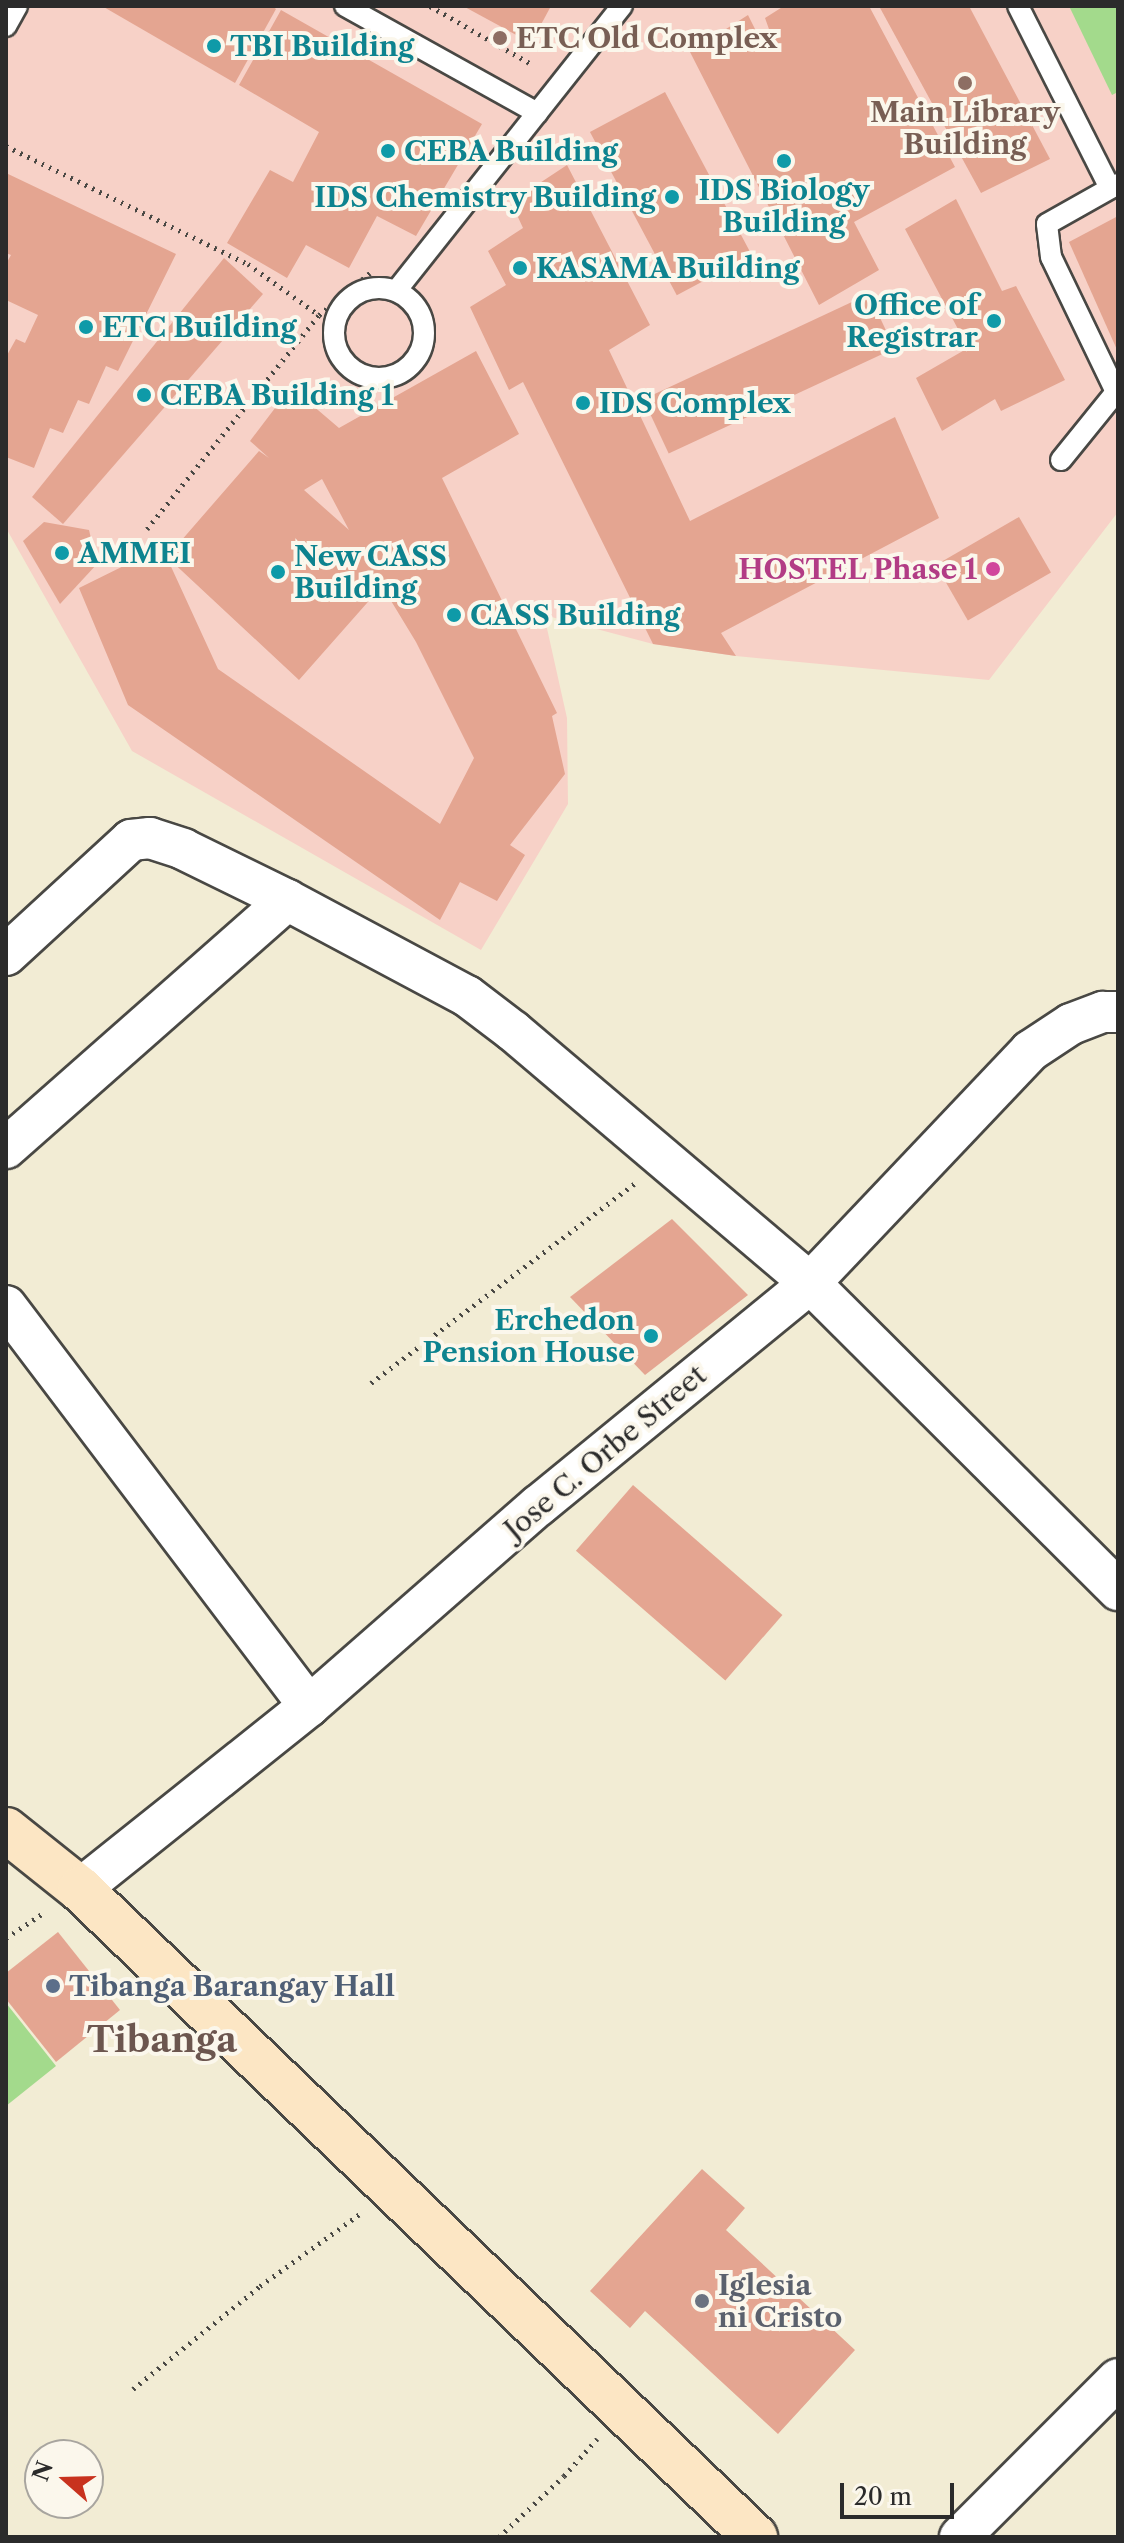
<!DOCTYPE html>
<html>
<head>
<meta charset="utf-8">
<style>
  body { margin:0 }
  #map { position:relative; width:1124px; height:2543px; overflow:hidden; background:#f2ecd4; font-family:"Libre Caslon Text",serif }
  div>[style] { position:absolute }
  .built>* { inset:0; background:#f7d1c7 }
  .green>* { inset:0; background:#a3da8c }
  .building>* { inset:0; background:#e4a591; transform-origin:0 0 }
  .path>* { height:5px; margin-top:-2.5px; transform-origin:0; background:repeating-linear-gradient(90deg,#494844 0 2px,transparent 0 8px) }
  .roads { filter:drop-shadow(2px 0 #494844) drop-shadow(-2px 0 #494844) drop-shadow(0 2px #494844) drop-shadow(0 -2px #494844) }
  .lane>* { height:20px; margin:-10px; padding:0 10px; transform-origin:10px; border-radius:10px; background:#fff }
  .lane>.ring { margin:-10px; padding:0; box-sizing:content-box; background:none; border:20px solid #fff; border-radius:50% }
  .street>* { height:40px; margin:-20px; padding:0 20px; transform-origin:20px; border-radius:20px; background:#fff }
  .secondary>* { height:44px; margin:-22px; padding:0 22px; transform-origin:22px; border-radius:22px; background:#fce6c4 }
  .dots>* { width:22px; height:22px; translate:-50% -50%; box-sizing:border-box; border:4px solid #fbf7ec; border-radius:50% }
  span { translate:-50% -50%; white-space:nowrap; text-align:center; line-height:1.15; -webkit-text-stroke:8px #fbf7ec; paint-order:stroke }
  .education-label { font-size:28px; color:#785e54; font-weight:700 }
  .left { translate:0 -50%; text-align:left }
  .culture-label { font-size:28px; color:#0d838f; font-weight:700 }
  .right { translate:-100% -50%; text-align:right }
  .hotel-label { font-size:28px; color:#b23c85; font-weight:700 }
  .street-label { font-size:28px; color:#2b2b2b }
  .service-label { font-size:28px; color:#4e5e75; font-weight:700 }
  .worship-label { font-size:28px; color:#5b616d; font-weight:700 }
  .district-label { font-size:36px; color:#6c564f; font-weight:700 }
  .frame { position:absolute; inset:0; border:8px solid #2b2b2b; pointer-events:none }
  .north { position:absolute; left:24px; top:2439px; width:80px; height:80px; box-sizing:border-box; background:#fbf7ec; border:2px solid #a8a59f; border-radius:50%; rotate:290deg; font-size:22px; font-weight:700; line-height:32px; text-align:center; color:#2b2b2b }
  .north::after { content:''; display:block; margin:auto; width:28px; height:36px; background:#c8321e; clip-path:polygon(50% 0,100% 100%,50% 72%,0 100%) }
  .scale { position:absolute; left:840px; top:2483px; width:114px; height:36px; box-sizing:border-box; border:4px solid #2b2b2b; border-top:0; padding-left:10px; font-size:24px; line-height:28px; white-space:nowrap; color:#2b2b2b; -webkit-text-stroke:6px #fbf7ec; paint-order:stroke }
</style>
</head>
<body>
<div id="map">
  <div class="built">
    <i style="clip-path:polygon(6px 6px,1118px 6px,1118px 512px,989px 680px,736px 656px,653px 644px,544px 615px,567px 718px,568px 804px,481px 950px,132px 751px,6px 528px)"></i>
  </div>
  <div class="green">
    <i style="clip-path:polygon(1069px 6px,1118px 6px,1118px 92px,1112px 95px)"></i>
    <i style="clip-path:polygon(6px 2003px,56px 2066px,6px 2106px)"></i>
  </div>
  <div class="building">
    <i style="clip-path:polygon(102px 6px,272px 6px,276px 9px,235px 83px)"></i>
    <i style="clip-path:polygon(463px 6px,551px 6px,531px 43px)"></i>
    <i style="clip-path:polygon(784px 6px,869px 6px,955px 167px,854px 222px,879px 270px,819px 305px,690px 52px,748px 15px,766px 51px,775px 46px,765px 18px)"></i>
    <i style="clip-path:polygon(879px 6px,969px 6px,1050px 159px,981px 193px)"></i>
    <i style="clip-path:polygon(281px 10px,482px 124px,416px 236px,377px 216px,349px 268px,306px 245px,287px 278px,227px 243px,270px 170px,293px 182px,319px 132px,239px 85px)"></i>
    <i style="left:665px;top:92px;width:185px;height:85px;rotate:62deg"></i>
    <i style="clip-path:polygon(567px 165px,650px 325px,609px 350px,690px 521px,895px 417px,939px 518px,721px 633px,736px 656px,653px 644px,523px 382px,509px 390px,470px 307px,506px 285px,488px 251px,523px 228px,511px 202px)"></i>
    <i style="clip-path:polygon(6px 173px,176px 254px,118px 371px,106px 366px,89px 404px,78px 400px,63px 433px,50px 428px,34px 468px,6px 457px,6px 357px,16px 339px,25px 343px,38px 315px,6px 300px,6px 264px,11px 255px,6px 253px)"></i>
    <i style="clip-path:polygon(956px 199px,1002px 291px,1016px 286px,1065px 380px,1001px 411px,995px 399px,942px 431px,916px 378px,968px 348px,905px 229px)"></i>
    <i style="clip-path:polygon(1118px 216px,1118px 352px,1069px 242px)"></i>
    <i style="clip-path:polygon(224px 258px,263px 294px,63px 524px,32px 497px)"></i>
    <i style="left:869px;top:294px;width:60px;height:249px;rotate:65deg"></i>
    <i style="clip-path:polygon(evenodd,476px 351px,519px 434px,442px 478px,557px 713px,552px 716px,565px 774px,510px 845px,525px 855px,497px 901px,460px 882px,440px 920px,128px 705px,79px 588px,162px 547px,218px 669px,440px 824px,474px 758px,416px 642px,382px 586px,299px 680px,167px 557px,259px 451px,269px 458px,250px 441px,291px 387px,339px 428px,476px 351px,322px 479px,349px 530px,304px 490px,322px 479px)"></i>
    <i style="left:1019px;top:517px;width:64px;height:96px;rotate:60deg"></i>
    <i style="clip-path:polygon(44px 522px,89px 530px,97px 564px,60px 604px,23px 541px)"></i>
    <i style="clip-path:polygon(672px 1219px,748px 1295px,645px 1375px,570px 1297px)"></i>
    <i style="left:633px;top:1485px;width:198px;height:87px;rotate:41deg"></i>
    <i style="clip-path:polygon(58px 1932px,120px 2010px,56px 2062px,6px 1999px,6px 1973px)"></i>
    <i style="clip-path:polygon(702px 2169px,745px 2208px,726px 2230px,855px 2350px,778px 2434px,645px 2311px,630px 2328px,590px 2291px)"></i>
  </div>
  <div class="path">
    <i style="left:430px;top:6px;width:119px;rotate:29.8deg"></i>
    <i style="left:6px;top:146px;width:269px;rotate:26deg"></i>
    <i style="left:248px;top:264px;width:87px;rotate:35.7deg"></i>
    <i style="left:319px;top:315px;width:66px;rotate:-39.5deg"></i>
    <i style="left:147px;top:529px;width:275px;rotate:-51.2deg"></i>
    <i style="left:371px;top:1383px;width:331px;rotate:-37.1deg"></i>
    <i style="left:6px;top:1938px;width:47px;rotate:-33.7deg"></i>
    <i style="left:133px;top:2389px;width:164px;rotate:-39deg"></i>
    <i style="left:260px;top:2286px;width:123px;rotate:-35.8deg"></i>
    <i style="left:499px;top:2537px;width:89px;rotate:-43.2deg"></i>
    <i style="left:564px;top:2476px;width:50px;rotate:-48.3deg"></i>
  </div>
  <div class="roads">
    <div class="lane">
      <i style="left:345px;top:6px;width:220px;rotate:29.1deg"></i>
      <i style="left:1018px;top:6px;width:204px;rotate:63.2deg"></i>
      <i style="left:6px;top:26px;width:23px;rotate:-61deg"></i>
      <i class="ring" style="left:334px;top:288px;width:70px;height:70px"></i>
      <i style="left:396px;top:291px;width:364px;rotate:-51.6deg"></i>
      <i style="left:1061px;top:460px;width:87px;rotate:-51deg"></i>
      <i style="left:1116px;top:392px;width:150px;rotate:-115.7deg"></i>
      <i style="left:1051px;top:257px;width:33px;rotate:-97deg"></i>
      <i style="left:1047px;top:224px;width:81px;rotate:-29.4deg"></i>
    </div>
    <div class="street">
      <i style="left:6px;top:955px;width:170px;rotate:-42.6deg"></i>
      <i style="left:131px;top:840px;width:19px;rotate:-6deg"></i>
      <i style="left:150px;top:838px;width:35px;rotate:18deg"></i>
      <i style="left:183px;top:849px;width:116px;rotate:26.1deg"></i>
      <i style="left:287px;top:900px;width:204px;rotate:28.1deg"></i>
      <i style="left:467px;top:996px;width:58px;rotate:37.3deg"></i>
      <i style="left:513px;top:1031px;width:390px;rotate:40.3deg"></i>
      <i style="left:810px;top:1283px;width:435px;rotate:44.9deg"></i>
      <i style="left:6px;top:1148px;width:375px;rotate:-41.4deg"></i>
      <i style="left:6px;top:1306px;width:502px;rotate:52.86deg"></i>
      <i style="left:80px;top:1889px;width:293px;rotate:-38.6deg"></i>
      <i style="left:309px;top:1706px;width:305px;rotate:-41.2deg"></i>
      <i style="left:539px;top:1505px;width:350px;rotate:-39.3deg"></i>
      <i style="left:810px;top:1283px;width:320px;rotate:-46.5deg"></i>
      <i style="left:1030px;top:1051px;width:49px;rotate:-33.4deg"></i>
      <i style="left:1071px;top:1024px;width:34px;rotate:-21deg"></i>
      <i style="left:1103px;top:1012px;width:15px"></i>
      <i style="left:960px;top:2537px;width:223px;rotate:-45deg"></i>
    </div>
    <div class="secondary">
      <i style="left:6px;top:1830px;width:95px;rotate:38.6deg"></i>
      <i style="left:80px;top:1889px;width:936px;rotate:43.83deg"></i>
    </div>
  </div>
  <div class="dots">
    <i style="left:500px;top:38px;background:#8d6e63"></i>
    <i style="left:214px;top:46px;background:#0f9aa8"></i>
    <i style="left:965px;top:83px;background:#8d6e63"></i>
    <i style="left:388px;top:151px;background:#0f9aa8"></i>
    <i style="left:784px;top:161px;background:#0f9aa8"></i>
    <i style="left:672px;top:197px;background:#0f9aa8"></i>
    <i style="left:520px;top:268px;background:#0f9aa8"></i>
    <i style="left:994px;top:321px;background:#0f9aa8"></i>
    <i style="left:86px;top:327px;background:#0f9aa8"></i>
    <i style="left:144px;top:395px;background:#0f9aa8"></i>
    <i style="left:583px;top:403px;background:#0f9aa8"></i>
    <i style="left:62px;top:553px;background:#0f9aa8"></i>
    <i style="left:993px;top:569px;background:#d1479c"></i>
    <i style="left:278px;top:572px;background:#0f9aa8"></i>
    <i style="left:454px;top:615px;background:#0f9aa8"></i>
    <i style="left:651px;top:1336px;background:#0f9aa8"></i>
    <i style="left:53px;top:1986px;background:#5c6f8a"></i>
    <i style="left:702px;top:2301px;background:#6b7280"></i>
  </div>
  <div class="education-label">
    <span class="left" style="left:516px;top:38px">ETC Old Complex</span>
    <span style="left:965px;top:128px">Main Library<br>Building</span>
  </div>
  <div class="culture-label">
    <span class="left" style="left:230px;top:46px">TBI Building</span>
    <span class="left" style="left:404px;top:151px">CEBA Building</span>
    <span style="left:784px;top:206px">IDS Biology<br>Building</span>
    <span class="right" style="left:656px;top:197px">IDS Chemistry Building</span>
    <span class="left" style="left:536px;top:268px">KASAMA Building</span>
    <span class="right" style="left:978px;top:321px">Office of<br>Registrar</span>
    <span class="left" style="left:102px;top:327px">ETC Building</span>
    <span class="left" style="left:160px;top:395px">CEBA Building 1</span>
    <span class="left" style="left:599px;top:403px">IDS Complex</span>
    <span class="left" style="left:78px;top:553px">AMMEI</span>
    <span class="left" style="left:294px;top:572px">New CASS<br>Building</span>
    <span class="left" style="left:470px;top:615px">CASS Building</span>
    <span class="right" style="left:635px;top:1336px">Erchedon<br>Pension House</span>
  </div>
  <div class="hotel-label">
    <span class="right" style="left:977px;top:569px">HOSTEL Phase 1</span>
  </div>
  <div class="street-label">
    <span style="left:605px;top:1452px;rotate:-40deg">Jose C. Orbe Street</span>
  </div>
  <div class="service-label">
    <span class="left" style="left:69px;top:1986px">Tibanga Barangay Hall</span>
  </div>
  <div class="worship-label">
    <span class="left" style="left:718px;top:2301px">Iglesia<br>ni Cristo</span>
  </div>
  <div class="district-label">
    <span style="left:162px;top:2040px">Tibanga</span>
  </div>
  <div class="frame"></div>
  <div class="north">N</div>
  <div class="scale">20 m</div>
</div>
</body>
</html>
